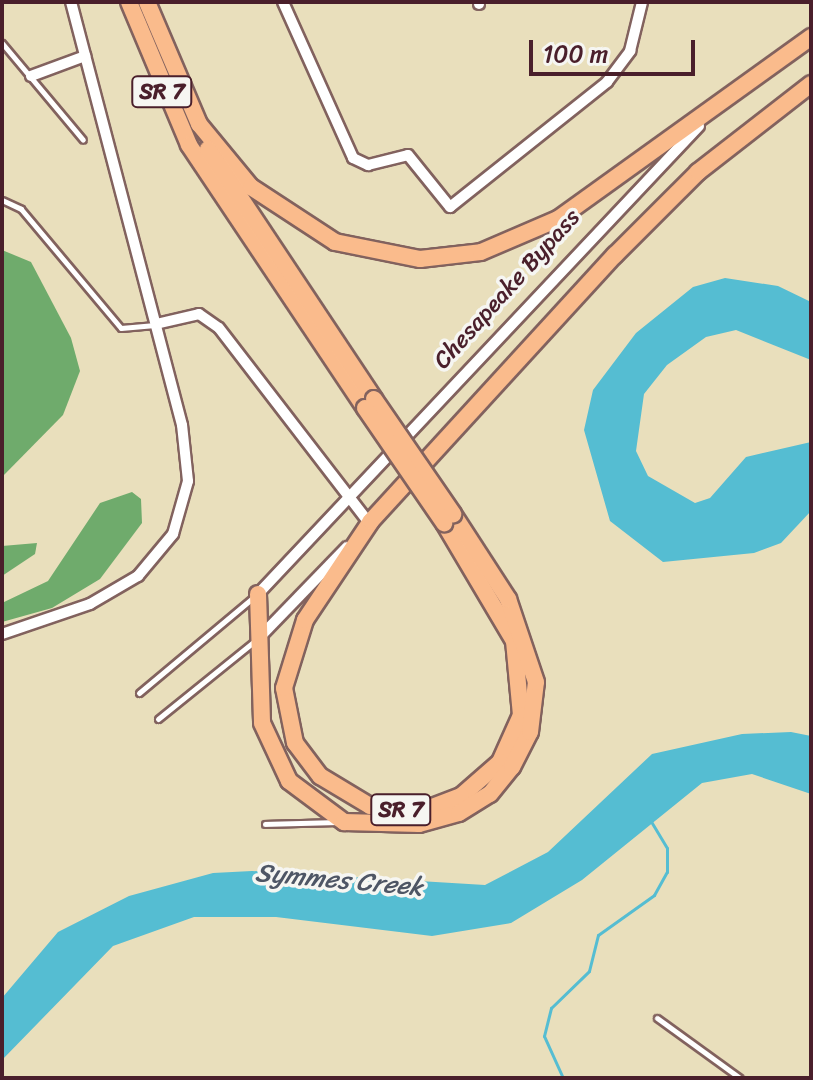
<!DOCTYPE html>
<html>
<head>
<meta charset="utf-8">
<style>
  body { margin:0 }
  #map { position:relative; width:813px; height:1080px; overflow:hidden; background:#e9dfbc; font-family:Sriracha,sans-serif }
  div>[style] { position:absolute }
  .forest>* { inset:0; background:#6fab6c }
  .water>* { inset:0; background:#55bdd2 }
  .stream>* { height:3px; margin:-1.5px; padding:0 1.5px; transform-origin:1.5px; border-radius:1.5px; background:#55bdd2 }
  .roads { filter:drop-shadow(2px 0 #82625e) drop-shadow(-2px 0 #82625e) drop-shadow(0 2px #82625e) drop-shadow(0 -2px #82625e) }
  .lane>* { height:5px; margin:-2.5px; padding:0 2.5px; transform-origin:2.5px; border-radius:2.5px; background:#fff }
  .street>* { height:10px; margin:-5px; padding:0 5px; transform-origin:5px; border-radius:5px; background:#fff }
  .primary>* { height:16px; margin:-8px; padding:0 8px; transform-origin:8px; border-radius:8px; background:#fabb8c }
  .bridges { filter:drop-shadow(2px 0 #82625e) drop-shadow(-2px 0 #82625e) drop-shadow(0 2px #82625e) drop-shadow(0 -2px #82625e) }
  .primary-bridge>* { height:16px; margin:-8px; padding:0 8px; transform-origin:8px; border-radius:8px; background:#fabb8c }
  span { translate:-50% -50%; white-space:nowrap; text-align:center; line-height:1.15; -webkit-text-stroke:7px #f6f6f2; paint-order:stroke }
  .shield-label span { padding:2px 6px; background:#f6f6f2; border:2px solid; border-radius:6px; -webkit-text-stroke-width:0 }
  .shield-label { font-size:22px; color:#4a1f2b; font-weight:700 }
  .street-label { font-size:24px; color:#4a1f2b }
  .water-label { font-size:26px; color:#4e5665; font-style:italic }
  .frame { position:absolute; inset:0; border:4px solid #4a1f2b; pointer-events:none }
  .scale { position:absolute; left:529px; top:40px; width:166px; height:36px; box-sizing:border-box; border:4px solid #4a1f2b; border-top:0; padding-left:10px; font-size:24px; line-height:28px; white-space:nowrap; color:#4a1f2b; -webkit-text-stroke:6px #f6f6f2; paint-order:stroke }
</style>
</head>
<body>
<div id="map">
  <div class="forest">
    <i style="clip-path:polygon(2px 250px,31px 262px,71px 338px,80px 371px,63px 415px,2px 477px)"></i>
    <i style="clip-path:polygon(132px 492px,141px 499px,142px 523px,100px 579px,52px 608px,2px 622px,2px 603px,48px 581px,100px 503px)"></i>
    <i style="clip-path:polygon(37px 543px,35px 554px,2px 576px,2px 546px)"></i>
  </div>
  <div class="water">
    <i style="clip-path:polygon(725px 278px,778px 286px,811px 302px,811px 360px,736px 330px,706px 337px,667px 365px,644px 394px,636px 451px,648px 476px,695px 503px,710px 498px,746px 457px,811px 442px,811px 511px,781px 543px,754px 553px,663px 562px,610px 521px,584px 430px,593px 390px,636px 333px,693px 287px)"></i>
    <i style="clip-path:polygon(791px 732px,811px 736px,811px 794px,752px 774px,702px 783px,582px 880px,511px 923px,432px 936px,276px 917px,194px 917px,113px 946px,2px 1060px,2px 998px,58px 932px,129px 896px,213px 873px,252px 871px,485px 885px,548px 852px,652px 754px,742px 734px)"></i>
  </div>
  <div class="stream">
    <i style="left:563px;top:1078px;width:46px;rotate:-114.3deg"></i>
    <i style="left:544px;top:1036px;width:29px;rotate:-76deg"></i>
    <i style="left:551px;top:1008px;width:53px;rotate:-44.2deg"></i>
    <i style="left:589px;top:971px;width:37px;rotate:-76deg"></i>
    <i style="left:598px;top:935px;width:69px;rotate:-35.5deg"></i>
    <i style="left:654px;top:895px;width:26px;rotate:-61deg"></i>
    <i style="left:667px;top:872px;width:24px;rotate:-90deg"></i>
    <i style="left:667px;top:848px;width:33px;rotate:-121deg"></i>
  </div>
  <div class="roads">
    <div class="lane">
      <i style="left:2px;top:43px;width:126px;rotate:50.1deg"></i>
      <i style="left:2px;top:200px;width:21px;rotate:25deg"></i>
      <i style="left:21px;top:209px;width:155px;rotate:50deg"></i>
      <i style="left:121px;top:328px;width:34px;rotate:-5deg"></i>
      <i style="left:139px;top:693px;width:150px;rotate:-39.9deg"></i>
      <i style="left:158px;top:719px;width:127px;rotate:-38.9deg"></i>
      <i style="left:265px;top:824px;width:71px;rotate:-1.6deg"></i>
      <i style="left:657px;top:1018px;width:102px;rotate:35.9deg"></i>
    </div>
    <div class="street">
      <i style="left:283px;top:2px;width:171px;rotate:65.8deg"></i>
      <i style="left:353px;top:158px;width:17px;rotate:25deg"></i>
      <i style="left:368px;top:165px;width:41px;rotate:-14deg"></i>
      <i style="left:408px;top:155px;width:67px;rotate:51.1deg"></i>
      <i style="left:450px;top:207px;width:201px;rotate:-38.5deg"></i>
      <i style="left:607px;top:82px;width:39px;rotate:-53deg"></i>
      <i style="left:630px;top:51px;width:50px;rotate:-76.2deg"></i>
      <i style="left:479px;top:2px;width:2px;rotate:90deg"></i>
      <i style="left:31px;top:76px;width:58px;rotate:-20.3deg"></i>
      <i style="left:156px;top:324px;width:44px;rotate:-13.1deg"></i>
      <i style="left:199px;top:314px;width:24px;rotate:35deg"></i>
      <i style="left:219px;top:328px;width:246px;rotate:52.4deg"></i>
      <i style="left:258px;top:594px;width:643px;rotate:-46.7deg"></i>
      <i style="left:2px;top:634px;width:93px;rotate:-18.8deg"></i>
      <i style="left:90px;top:604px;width:56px;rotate:-30.3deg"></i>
      <i style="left:138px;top:576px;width:55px;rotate:-50.2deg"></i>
      <i style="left:173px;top:534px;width:55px;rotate:-74.2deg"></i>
      <i style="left:188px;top:481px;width:56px;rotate:-96.1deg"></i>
      <i style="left:182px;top:425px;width:437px;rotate:-104.7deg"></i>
      <i style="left:260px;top:637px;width:125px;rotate:-46deg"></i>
    </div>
    <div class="primary">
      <i style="left:129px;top:2px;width:155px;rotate:67.2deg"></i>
      <i style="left:189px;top:145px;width:316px;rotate:56.2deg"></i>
      <i style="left:147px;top:2px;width:133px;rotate:66.9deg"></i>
      <i style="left:199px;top:124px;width:82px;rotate:50.5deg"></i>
      <i style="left:251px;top:187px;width:100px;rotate:33.2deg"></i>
      <i style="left:335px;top:242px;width:87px;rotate:11.3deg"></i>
      <i style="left:420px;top:259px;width:61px;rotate:-6.5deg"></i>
      <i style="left:481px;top:252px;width:84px;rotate:-23.2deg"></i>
      <i style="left:558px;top:219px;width:312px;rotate:-35.7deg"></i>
      <i style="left:208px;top:149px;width:300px;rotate:56.4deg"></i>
      <i style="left:444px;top:523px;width:137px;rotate:59.3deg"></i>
      <i style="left:514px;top:641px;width:74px;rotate:84.6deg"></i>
      <i style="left:521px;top:715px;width:51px;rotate:114.1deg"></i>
      <i style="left:500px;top:762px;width:52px;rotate:138.9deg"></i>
      <i style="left:461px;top:796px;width:40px;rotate:159deg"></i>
      <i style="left:424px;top:810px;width:54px;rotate:-175.8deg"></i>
      <i style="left:370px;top:806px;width:58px;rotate:-149deg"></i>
      <i style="left:320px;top:776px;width:41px;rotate:-127.1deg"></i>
      <i style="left:295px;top:743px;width:56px;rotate:-101.3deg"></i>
      <i style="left:284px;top:688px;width:71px;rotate:-72.8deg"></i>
      <i style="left:305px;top:620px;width:119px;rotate:-56.3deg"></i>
      <i style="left:371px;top:521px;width:361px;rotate:-47.5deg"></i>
      <i style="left:615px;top:255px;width:117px;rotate:-45deg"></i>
      <i style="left:698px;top:172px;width:143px;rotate:-37.9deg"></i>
      <i style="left:258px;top:594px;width:129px;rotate:88.2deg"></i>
      <i style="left:262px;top:723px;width:64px;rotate:65deg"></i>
      <i style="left:289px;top:781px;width:69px;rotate:36.7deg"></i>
      <i style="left:344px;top:822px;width:75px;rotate:1.5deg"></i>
      <i style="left:419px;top:824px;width:41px;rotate:-15.4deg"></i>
      <i style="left:459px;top:813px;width:36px;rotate:-32deg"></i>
      <i style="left:490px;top:794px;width:35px;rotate:-51deg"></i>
      <i style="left:512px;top:767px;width:39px;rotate:-63deg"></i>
      <i style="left:530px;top:732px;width:50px;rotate:-83.2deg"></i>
      <i style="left:536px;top:682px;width:88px;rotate:-108.6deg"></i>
      <i style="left:508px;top:599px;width:101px;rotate:-122.9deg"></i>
    </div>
  </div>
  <div class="bridges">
    <div class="primary-bridge">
      <i style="left:374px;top:399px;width:140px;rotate:55.5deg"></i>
      <i style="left:365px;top:408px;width:140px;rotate:55.5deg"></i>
    </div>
  </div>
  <div class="shield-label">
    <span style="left:162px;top:92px">SR 7</span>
    <span style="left:401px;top:810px">SR 7</span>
  </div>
  <div class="street-label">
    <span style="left:507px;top:289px;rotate:-48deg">Chesapeake Bypass</span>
  </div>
  <div class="water-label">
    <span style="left:339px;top:880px;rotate:5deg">Symmes Creek</span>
  </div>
  <div class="frame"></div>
  <div class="scale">100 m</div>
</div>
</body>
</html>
